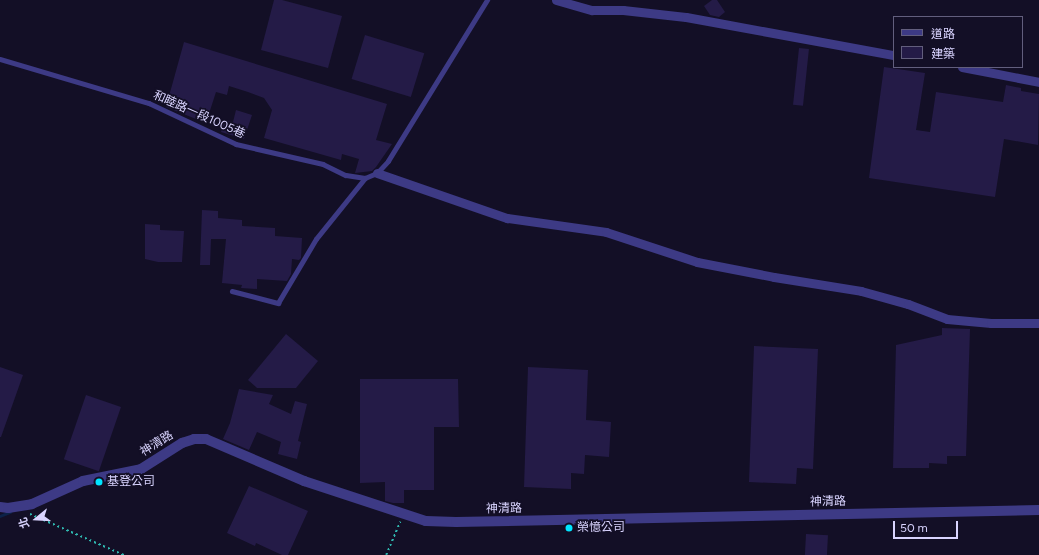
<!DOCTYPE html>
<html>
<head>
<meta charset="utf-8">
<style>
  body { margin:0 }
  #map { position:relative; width:1039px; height:555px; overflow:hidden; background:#130f26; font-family:Figtree,"Noto Sans TC",sans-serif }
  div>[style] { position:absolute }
  .stream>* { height:2.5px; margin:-1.25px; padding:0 1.25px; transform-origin:1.25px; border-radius:1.25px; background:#0c2248 }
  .building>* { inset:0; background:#241b47; transform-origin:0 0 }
  .path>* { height:1.5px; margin-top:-0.75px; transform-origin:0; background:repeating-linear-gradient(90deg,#2fb8b0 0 2px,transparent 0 5px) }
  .service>* { height:4.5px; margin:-2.25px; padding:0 2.25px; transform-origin:2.25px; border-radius:2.25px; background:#3d3a85 }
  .minor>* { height:9px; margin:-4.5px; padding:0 4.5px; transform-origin:4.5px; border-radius:4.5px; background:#3d3a85 }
  .tertiary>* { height:10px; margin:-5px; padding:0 5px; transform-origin:5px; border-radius:5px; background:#3d3a85 }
  .dots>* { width:11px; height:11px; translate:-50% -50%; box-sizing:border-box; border:2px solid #130f26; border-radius:50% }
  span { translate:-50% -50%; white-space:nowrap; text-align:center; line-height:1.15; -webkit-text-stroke:3.5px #130f26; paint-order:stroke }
  .street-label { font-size:12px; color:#d9d4ff }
  .poi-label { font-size:12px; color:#d9d4ff }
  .left { translate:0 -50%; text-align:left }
  .legend { position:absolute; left:893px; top:16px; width:130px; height:52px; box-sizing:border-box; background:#130f26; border:1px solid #625e7d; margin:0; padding:5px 7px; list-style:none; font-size:12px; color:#d9d4ff }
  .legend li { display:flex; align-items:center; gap:8px; height:20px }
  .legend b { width:20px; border:1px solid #625e7d }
  .north { position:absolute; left:16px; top:499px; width:40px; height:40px; -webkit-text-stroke:3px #130f26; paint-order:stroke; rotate:252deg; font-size:11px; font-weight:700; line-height:16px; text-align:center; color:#d9d4ff }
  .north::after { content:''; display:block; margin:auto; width:14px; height:18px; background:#d9d4ff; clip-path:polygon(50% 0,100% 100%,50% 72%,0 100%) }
  .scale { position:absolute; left:893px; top:521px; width:65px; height:18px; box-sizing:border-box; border:2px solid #d9d4ff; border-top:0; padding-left:5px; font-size:12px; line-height:14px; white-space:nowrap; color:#d9d4ff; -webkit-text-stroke:3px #130f26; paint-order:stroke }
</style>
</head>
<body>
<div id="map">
  <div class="stream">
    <i style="left:0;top:516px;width:11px;rotate:-22deg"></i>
  </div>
  <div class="building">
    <i style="clip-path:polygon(274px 0,282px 0,342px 16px,328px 68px,261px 50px)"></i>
    <i style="clip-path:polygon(712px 0,717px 0,725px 12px,719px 17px,710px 15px,704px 6px)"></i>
    <i style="left:365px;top:35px;width:62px;height:46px;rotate:17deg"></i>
    <i style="clip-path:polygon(184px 42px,387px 104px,376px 140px,392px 144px,376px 167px,372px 171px,355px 173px,359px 159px,342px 154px,341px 160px,264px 138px,272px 110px,264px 98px,248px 92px,229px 86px,227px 95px,216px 92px,206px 123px,166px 107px)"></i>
    <i style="left:799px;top:48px;width:10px;height:57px;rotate:6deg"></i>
    <i style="clip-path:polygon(884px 67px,925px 73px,916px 130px,930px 132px,936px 92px,1003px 102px,1006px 85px,1021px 88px,1021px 91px,1039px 94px,1038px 145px,1004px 139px,995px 197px,869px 178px)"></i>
    <i style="clip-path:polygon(236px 110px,252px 115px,244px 139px,221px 132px,224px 120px,233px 122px)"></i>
    <i style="clip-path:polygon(202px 210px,218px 211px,218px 218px,242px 220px,242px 226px,275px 228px,275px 236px,302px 238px,301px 258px,299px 260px,292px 259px,291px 274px,287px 281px,257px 279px,257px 289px,241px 288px,242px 285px,222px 283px,226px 239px,211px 239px,210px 265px,200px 265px)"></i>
    <i style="clip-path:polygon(145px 224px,160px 225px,160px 230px,184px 231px,182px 262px,158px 262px,145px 259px)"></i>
    <i style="clip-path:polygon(942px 328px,970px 329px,966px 456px,947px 456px,947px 464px,929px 463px,929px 468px,893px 468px,896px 345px,942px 335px)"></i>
    <i style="clip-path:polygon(286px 334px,318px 361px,296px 388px,257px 388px,248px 380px)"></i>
    <i style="clip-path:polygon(754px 346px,818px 349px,813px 469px,797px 468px,796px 484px,749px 482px)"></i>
    <i style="clip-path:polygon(0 367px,23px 375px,1px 437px,0 437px)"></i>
    <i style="clip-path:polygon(528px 367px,588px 370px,586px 420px,611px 422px,609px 457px,585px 455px,584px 474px,571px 473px,571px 489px,524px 487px)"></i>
    <i style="clip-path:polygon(360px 379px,458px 379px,459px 427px,434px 427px,434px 490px,404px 490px,404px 503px,393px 503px,385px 501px,385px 482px,360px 483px)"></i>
    <i style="clip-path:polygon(239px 389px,273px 395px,269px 404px,291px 414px,295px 401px,307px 404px,298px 441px,301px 442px,297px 459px,278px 454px,281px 442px,257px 432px,249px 450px,223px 439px,230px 423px)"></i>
    <i style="left:86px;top:395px;width:37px;height:68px;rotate:19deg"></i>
    <i style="clip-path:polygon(249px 486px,308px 511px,288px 555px,282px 555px,256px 543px,255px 546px,227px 533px)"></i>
    <i style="left:806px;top:534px;width:22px;height:21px;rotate:3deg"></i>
  </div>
  <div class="path">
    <i style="left:30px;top:514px;width:103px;rotate:23.6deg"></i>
    <i style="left:386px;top:555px;width:36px;rotate:-67deg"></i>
  </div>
  <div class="service">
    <i style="left:0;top:59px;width:155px;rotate:16.5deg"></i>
    <i style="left:149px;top:103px;width:96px;rotate:25.2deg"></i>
    <i style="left:236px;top:144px;width:89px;rotate:12.9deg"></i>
    <i style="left:323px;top:164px;width:25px;rotate:26deg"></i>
    <i style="left:346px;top:175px;width:19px;rotate:9deg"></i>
    <i style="left:365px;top:178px;width:13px;rotate:-23deg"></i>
    <i style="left:377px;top:173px;width:16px;rotate:-47deg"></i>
    <i style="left:388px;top:161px;width:189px;rotate:-58.4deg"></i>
    <i style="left:232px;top:291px;width:48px;rotate:14.6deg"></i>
    <i style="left:278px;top:303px;width:74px;rotate:-59.3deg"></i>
    <i style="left:316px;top:239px;width:78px;rotate:-51.2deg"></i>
  </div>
  <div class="minor">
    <i style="left:556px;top:0;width:37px;rotate:16deg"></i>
    <i style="left:592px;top:10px;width:31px"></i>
    <i style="left:623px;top:10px;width:63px;rotate:6.3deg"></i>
    <i style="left:686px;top:17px;width:211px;rotate:10.4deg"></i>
    <i style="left:962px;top:67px;width:78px;rotate:11deg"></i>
    <i style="left:377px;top:173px;width:138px;rotate:19.1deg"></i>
    <i style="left:507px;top:218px;width:100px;rotate:8deg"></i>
    <i style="left:606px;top:232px;width:96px;rotate:18.2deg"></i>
    <i style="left:697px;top:262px;width:78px;rotate:11deg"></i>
    <i style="left:774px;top:277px;width:88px;rotate:9.1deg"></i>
    <i style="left:861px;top:291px;width:49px;rotate:15.5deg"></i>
    <i style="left:908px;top:304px;width:42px;rotate:21deg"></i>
    <i style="left:947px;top:319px;width:44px;rotate:5.2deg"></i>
    <i style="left:991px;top:323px;width:48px"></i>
  </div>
  <div class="tertiary">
    <i style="left:0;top:507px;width:8px;rotate:7deg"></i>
    <i style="left:8px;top:508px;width:24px;rotate:-9deg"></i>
    <i style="left:32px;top:504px;width:56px;rotate:-24.3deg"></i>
    <i style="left:83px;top:481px;width:59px;rotate:-11.7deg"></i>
    <i style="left:141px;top:469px;width:49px;rotate:-32.4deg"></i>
    <i style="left:182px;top:443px;width:13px;rotate:-18deg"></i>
    <i style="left:194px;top:439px;width:12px"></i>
    <i style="left:206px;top:439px;width:107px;rotate:23.2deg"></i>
    <i style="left:304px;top:481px;width:128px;rotate:18.2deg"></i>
    <i style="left:426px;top:521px;width:30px;rotate:2deg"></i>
    <i style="left:456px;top:522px;width:583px;rotate:-1.18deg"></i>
  </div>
  <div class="dots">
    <i style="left:99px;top:482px;background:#00e5ff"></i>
    <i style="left:569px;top:528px;background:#00e5ff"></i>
  </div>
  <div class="street-label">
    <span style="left:199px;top:115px;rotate:24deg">和睦路一段1005巷</span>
    <span style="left:157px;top:444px;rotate:-32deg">神清路</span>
    <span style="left:828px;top:502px;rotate:-1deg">神清路</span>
    <span style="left:504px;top:509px;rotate:-1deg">神清路</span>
  </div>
  <div class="poi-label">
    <span class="left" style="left:107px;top:482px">基登公司</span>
    <span class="left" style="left:577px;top:528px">榮憶公司</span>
  </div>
  <ul class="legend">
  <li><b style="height:5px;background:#3d3a85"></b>道路</li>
  <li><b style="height:11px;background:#241b47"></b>建築</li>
  </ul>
  <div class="north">北</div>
  <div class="scale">50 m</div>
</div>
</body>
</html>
